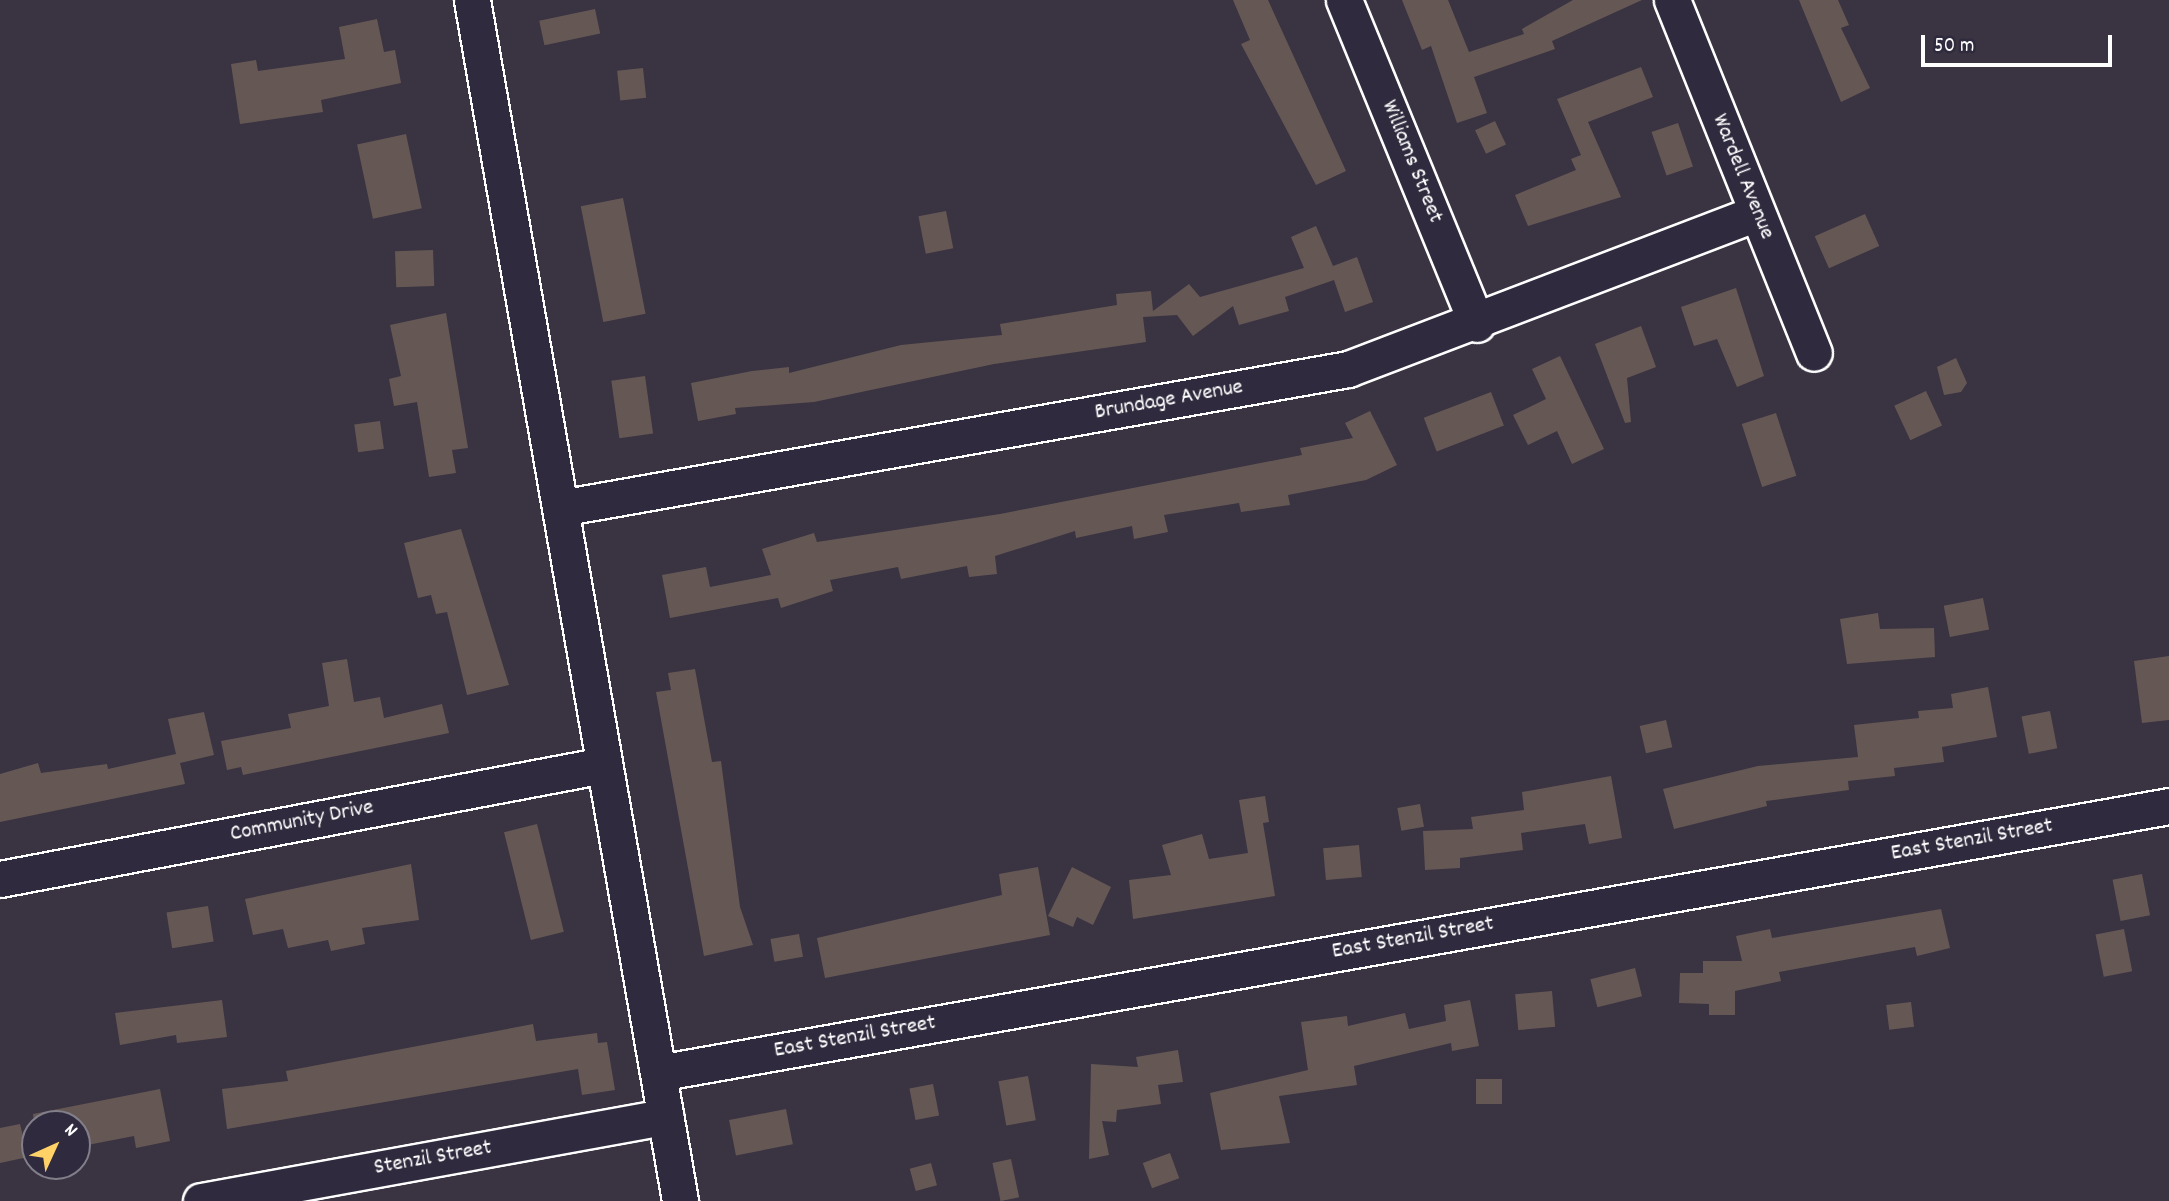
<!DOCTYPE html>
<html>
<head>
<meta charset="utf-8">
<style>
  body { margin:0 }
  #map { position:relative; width:2169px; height:1201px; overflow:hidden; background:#3a3342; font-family:Dekko,sans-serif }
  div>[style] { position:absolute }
  .building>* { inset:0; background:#655854; transform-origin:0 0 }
  .roads { filter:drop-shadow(2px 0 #fff) drop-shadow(-2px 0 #fff) drop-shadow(0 2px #fff) drop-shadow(0 -2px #fff) }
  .minor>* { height:35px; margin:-17.5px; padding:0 17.5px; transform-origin:17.5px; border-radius:17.5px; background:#2f2a3d }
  span { translate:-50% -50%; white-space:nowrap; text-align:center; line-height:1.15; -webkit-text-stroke:5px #2f2a3d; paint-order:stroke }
  .street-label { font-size:23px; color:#fff }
  .north { position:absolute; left:21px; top:1110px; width:70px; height:70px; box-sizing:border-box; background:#2f2a3d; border:2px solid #827f8b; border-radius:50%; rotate:45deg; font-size:19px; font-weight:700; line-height:28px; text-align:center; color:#fff }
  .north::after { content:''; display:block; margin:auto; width:24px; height:32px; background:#ffd166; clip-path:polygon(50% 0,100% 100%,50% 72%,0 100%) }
  .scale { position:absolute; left:1921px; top:35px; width:191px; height:32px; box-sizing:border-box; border:4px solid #fff; border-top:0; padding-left:9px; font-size:21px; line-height:24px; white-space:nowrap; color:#fff; -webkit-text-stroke:5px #2f2a3d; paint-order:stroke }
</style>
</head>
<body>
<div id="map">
  <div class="building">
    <i style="clip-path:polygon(1233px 0,1268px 0,1346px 171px,1316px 185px,1241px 44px,1250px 40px)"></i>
    <i style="clip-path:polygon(1402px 0,1448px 0,1469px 52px,1524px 34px,1522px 29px,1573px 0,1642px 0,1552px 41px,1555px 49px,1474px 77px,1487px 113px,1457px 123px,1431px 46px,1422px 50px)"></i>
    <i style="clip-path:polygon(1799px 0,1838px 0,1849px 25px,1841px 28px,1870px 88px,1841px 102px)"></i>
    <i style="left:595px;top:9px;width:25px;height:57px;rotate:78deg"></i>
    <i style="clip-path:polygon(377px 19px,384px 52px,395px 50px,401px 83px,321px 100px,323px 112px,240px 124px,231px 64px,256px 60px,258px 71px,345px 59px,339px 27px)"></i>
    <i style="clip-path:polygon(1641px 67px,1653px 97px,1588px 122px,1621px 197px,1528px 226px,1515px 195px,1576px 170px,1571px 159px,1581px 155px,1557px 99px)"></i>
    <i style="left:643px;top:68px;width:30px;height:26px;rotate:84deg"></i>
    <i style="left:1495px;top:121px;width:26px;height:22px;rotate:65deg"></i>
    <i style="left:1678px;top:123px;width:46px;height:28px;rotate:71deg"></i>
    <i style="left:406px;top:134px;width:76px;height:50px;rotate:78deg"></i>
    <i style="left:623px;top:198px;width:118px;height:43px;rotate:79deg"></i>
    <i style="left:946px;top:211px;width:38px;height:28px;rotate:79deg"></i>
    <i style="left:1865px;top:214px;width:35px;height:55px;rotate:66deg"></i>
    <i style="clip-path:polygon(1316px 226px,1333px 266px,1357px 257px,1373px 302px,1345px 312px,1334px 280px,1285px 297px,1289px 311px,1239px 325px,1233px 306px,1193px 336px,1177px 315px,1143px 317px,1146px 342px,994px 364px,814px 402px,735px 408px,736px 414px,698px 421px,691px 383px,752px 371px,789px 367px,789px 373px,901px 345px,1002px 335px,1000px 324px,1117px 305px,1116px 294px,1151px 291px,1153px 311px,1189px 284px,1200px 297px,1304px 268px,1291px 237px)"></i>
    <i style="left:433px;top:250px;width:36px;height:38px;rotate:88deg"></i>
    <i style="clip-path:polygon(1736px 288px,1764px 376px,1737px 387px,1717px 339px,1694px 346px,1681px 307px)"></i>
    <i style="clip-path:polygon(446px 313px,468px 448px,452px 450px,456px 473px,429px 477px,417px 402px,394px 406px,389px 379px,401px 376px,390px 325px)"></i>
    <i style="clip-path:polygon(1641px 326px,1656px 367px,1627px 378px,1631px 422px,1625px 423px,1595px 344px)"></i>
    <i style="clip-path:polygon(1560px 356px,1604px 449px,1572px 464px,1557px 431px,1528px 445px,1513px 415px,1546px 399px,1532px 369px)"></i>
    <i style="clip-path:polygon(1956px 358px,1967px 383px,1961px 392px,1944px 395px,1937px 367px)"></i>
    <i style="left:645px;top:376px;width:58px;height:34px;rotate:82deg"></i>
    <i style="left:1926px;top:391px;width:38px;height:35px;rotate:65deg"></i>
    <i style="left:1491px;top:392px;width:36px;height:72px;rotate:69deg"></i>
    <i style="clip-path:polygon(1370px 411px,1397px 465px,1366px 480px,1288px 495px,1290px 505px,1241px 512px,1239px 503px,1164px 515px,1168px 532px,1134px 539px,1132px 526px,1076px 538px,1075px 531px,995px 556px,997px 574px,969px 577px,967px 566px,901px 579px,898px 567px,830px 580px,833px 591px,781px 608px,778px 598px,670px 618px,662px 575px,706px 567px,710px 587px,771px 575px,762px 549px,814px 533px,817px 542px,1000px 514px,1302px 455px,1300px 448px,1353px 438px,1345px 423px)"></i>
    <i style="left:1776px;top:413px;width:66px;height:36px;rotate:72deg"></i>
    <i style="left:380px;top:421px;width:28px;height:26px;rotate:82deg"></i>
    <i style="clip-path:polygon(461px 529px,509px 685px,467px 695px,447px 612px,436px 614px,431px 595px,418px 598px,404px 543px)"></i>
    <i style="left:1983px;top:598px;width:32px;height:40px;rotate:79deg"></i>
    <i style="clip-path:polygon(1878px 613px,1880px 629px,1934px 628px,1935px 657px,1847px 664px,1840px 619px)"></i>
    <i style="clip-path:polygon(2169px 656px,2169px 720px,2142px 723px,2134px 661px)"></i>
    <i style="clip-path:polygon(347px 659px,354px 702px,380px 697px,384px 718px,442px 704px,449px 733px,243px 775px,241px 767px,227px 770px,221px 741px,291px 728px,288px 714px,329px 706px,322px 663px)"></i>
    <i style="clip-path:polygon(695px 669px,712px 762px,721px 761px,740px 907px,753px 945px,704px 956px,656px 692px,671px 690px,668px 673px)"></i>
    <i style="clip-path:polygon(1988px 687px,1997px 737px,1942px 747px,1944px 762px,1894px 768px,1895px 776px,1848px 781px,1849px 790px,1766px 801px,1767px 806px,1674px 829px,1663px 789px,1758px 766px,1858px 757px,1854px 725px,1919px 718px,1918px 711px,1953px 708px,1951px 694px)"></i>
    <i style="left:2050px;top:711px;width:38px;height:29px;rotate:79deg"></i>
    <i style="clip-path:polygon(204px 712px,214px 755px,180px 763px,185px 784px,0 822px,0 774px,38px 763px,41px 773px,107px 764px,108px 769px,176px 754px,168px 719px)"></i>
    <i style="left:1666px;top:720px;width:28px;height:27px;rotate:77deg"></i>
    <i style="clip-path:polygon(1611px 776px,1622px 838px,1589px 844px,1585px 824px,1521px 833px,1523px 850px,1460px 858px,1460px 868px,1425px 870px,1423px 831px,1473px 829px,1471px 817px,1524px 810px,1522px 792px)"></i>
    <i style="clip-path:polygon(1265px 796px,1269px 822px,1263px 823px,1275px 896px,1133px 919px,1129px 880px,1171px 875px,1162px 845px,1202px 834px,1209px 859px,1248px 853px,1239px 800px)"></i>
    <i style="left:1420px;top:804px;width:23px;height:23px;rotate:80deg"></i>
    <i style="left:537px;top:824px;width:111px;height:34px;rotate:76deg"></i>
    <i style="left:1359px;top:845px;width:32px;height:36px;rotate:85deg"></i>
    <i style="clip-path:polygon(411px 864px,419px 920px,362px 928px,365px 944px,331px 951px,328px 940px,288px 948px,283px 929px,253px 935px,245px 899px)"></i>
    <i style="clip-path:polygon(1038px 867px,1050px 935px,825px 978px,817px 938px,1002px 895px,999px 874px)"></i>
    <i style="clip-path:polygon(1072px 867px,1111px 887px,1093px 925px,1077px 917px,1073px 927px,1048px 916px)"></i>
    <i style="left:2142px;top:874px;width:42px;height:30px;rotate:79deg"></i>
    <i style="left:208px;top:906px;width:36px;height:42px;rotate:81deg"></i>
    <i style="clip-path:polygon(1941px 909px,1950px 948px,1917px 956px,1915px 947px,1779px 972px,1781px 981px,1735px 991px,1735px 1015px,1709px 1015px,1709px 1004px,1679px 1003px,1680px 973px,1703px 973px,1703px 961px,1742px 961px,1736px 936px,1770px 929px,1772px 938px)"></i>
    <i style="left:2124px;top:929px;width:43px;height:29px;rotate:79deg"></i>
    <i style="left:799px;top:934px;width:23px;height:29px;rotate:80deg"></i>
    <i style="left:1635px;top:968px;width:29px;height:46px;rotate:76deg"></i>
    <i style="left:1552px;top:991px;width:36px;height:37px;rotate:85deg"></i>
    <i style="clip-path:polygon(222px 1000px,227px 1037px,177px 1043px,176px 1035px,120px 1045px,115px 1013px)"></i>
    <i style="clip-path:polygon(1470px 1000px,1479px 1046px,1452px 1051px,1451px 1043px,1354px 1066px,1357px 1085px,1279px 1096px,1290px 1143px,1221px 1150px,1210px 1093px,1308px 1070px,1301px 1022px,1347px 1016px,1348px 1026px,1405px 1013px,1409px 1029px,1446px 1021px,1444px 1005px)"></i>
    <i style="left:1911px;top:1002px;width:25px;height:25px;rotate:83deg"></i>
    <i style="clip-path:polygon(533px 1024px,536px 1041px,597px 1033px,598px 1043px,607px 1042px,615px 1090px,582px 1095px,578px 1069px,227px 1129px,222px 1089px,288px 1081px,286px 1071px)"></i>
    <i style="clip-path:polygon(1178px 1050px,1183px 1082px,1158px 1085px,1161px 1104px,1117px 1110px,1116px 1122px,1102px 1121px,1109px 1155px,1089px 1159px,1091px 1064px,1138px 1067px,1136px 1057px)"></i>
    <i style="left:1028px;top:1076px;width:45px;height:30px;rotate:80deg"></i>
    <i style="left:1476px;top:1079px;width:26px;height:25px"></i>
    <i style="left:933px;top:1084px;width:32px;height:24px;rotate:79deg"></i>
    <i style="clip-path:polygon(160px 1089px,170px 1141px,136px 1148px,134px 1136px,77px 1147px,77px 1124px,34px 1124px,33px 1114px)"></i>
    <i style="left:786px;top:1109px;width:36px;height:58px;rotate:79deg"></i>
    <i style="clip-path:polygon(20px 1124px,28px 1157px,0 1163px,0 1128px)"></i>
    <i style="left:1170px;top:1153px;width:27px;height:29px;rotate:70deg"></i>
    <i style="left:1011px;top:1159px;width:39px;height:19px;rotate:78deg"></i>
    <i style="left:931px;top:1163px;width:23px;height:22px;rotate:75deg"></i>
  </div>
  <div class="roads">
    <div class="minor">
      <i style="left:472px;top:0;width:1219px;rotate:80.17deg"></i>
      <i style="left:1344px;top:0;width:350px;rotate:67.7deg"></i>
      <i style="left:1672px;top:0;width:380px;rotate:68.1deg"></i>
      <i style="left:560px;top:508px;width:800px;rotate:-10deg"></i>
      <i style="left:1348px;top:369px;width:437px;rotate:-20.9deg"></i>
      <i style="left:0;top:879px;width:615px;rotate:-10.69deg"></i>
      <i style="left:658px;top:1073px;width:1534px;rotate:-10.02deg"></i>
      <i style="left:201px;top:1201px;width:472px;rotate:-10.3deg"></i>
    </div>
  </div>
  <div class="street-label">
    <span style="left:1411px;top:162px;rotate:68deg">Williams Street</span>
    <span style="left:1742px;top:177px;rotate:68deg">Wardell Avenue</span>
    <span style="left:1169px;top:401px;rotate:-10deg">Brundage Avenue</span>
    <span style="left:302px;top:822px;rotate:-11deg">Community Drive</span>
    <span style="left:1972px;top:841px;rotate:-10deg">East Stenzil Street</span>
    <span style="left:1413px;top:939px;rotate:-10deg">East Stenzil Street</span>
    <span style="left:855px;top:1038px;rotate:-10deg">East Stenzil Street</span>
    <span style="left:433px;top:1159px;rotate:-10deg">Stenzil Street</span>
  </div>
  <div class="north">N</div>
  <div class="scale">50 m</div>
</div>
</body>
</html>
